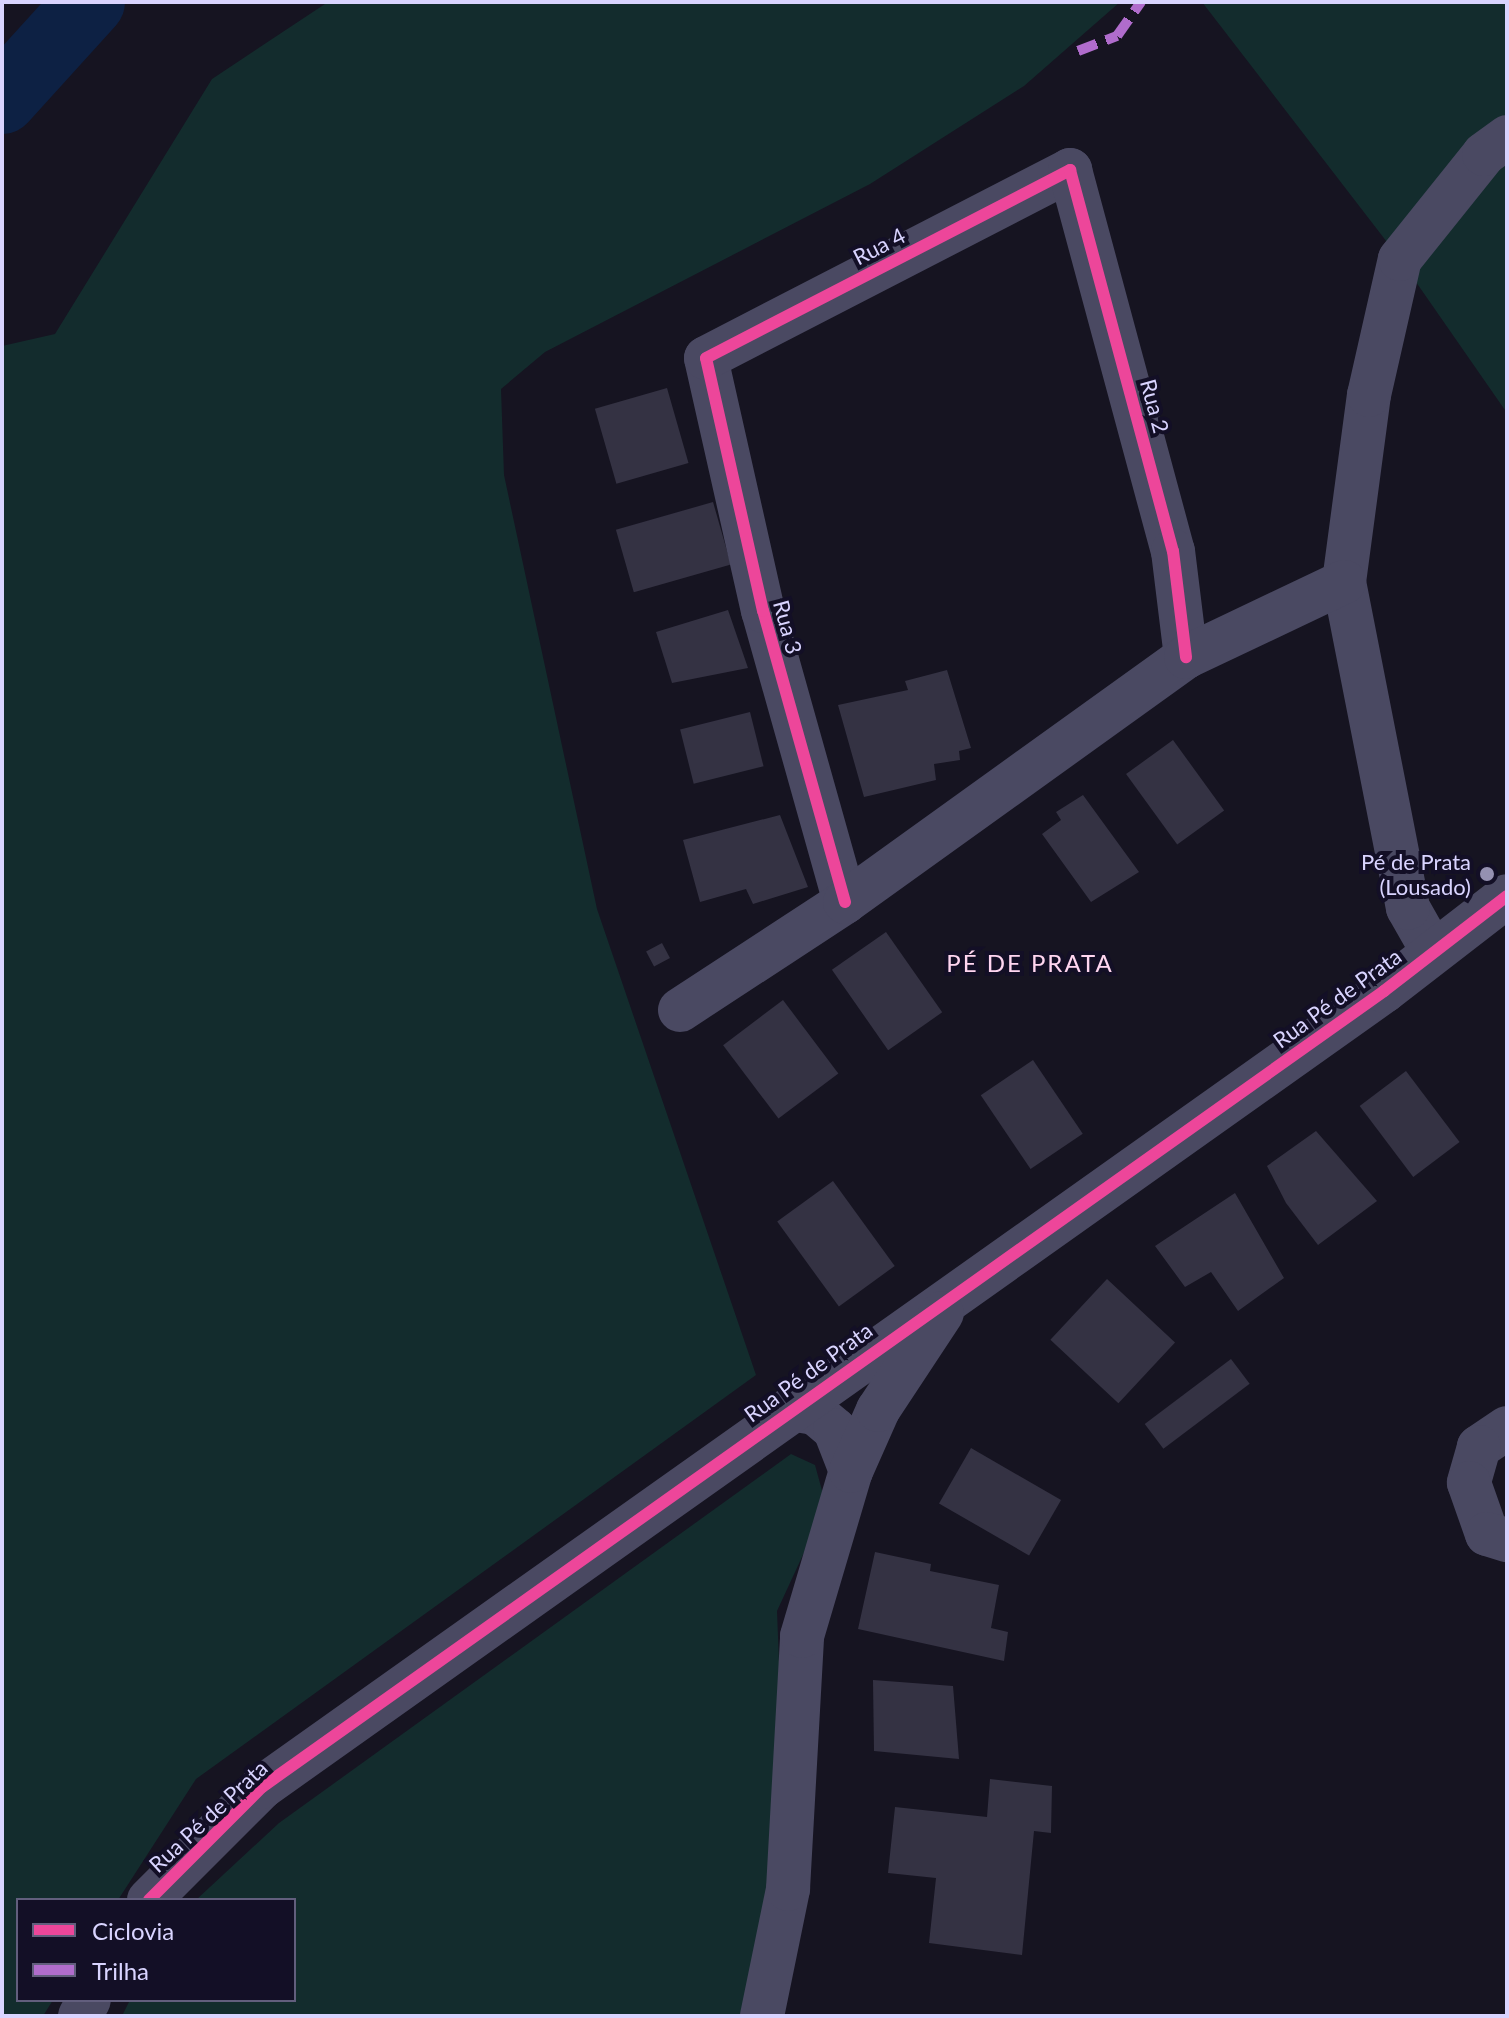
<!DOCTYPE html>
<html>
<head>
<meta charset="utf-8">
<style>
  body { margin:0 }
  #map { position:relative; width:1509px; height:2018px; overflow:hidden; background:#161421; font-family:Lato,sans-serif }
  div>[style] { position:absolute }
  .green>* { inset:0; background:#132c2d }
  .river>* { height:70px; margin:-35px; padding:0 35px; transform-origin:35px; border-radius:35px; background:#0d2144 }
  .building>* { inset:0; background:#343243; transform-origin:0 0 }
  .minor>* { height:44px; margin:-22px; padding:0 22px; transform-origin:22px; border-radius:22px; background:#4a4962 }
  .quiet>* { height:10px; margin-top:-5px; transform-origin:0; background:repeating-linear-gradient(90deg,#b06ccc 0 20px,transparent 0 30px) }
  .cycleway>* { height:12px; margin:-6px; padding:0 6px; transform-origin:6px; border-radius:6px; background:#ed469a }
  .dots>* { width:22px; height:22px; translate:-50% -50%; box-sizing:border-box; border:4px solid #130f26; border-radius:50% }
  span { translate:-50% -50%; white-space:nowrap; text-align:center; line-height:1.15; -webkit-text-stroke:8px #130f26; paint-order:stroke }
  .street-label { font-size:22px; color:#d9d4ff }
  .poi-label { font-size:22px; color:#d9d4ff }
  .right { translate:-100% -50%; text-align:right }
  .neighbourhood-label { font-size:24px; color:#ffd6f0; letter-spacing:2px }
  .frame { position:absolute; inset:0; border:4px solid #d9d4ff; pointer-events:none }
  .legend { position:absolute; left:16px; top:1898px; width:280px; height:104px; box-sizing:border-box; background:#130f26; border:2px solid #625e7d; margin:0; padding:10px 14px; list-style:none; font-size:24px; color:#d9d4ff }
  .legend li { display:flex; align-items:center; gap:16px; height:40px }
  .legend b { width:40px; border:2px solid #625e7d }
</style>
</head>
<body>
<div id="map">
  <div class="green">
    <i style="clip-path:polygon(328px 2px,1120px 2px,1024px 86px,870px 184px,545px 352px,501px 389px,504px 475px,597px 909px,756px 1375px,196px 1779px,118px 1900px,18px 1900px,18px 2000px,53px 2000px,43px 2016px,2px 2016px,2px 346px,55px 334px,212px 79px)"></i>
    <i style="clip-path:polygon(1202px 2px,1507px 2px,1507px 413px,1400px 259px)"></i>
    <i style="clip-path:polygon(791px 1454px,815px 1465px,826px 1505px,777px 1611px,788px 1889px,745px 2016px,122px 2016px,130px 2000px,294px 2000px,294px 1900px,196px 1900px,279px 1823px)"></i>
  </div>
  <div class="river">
    <i style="left:2px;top:99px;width:131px;rotate:-47.8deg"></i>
  </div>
  <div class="building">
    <i style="left:667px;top:388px;width:78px;height:75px;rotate:74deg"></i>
    <i style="left:713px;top:502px;width:65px;height:101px;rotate:74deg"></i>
    <i style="clip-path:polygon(728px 610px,748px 668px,672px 683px,656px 632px)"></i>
    <i style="clip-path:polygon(947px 670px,971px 748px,959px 751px,960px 760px,934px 764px,936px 780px,864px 797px,838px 705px,908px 690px,905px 681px)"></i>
    <i style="left:750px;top:712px;width:56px;height:72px;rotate:76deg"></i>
    <i style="left:1173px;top:740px;width:87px;height:58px;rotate:54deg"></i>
    <i style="clip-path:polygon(1083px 795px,1139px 872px,1091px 902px,1042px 834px,1061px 820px,1056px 812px)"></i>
    <i style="clip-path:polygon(780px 815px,808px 887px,753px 904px,746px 889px,700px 902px,683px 840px)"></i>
    <i style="left:886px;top:932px;width:98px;height:66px;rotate:55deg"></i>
    <i style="left:662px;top:943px;width:17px;height:18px;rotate:62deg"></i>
    <i style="left:783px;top:1000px;width:92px;height:75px;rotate:53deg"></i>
    <i style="left:1033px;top:1060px;width:89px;height:63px;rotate:56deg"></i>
    <i style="left:1406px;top:1071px;width:89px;height:58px;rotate:53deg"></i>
    <i style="clip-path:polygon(1316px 1131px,1377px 1201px,1318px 1245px,1286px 1203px,1267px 1166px)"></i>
    <i style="left:833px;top:1181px;width:105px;height:69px;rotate:54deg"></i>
    <i style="clip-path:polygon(1235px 1193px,1284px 1278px,1238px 1311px,1211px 1272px,1185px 1287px,1155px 1246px)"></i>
    <i style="left:1107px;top:1279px;width:93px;height:83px;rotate:43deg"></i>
    <i style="left:1231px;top:1359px;width:31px;height:108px;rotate:53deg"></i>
    <i style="left:971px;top:1448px;width:104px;height:64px;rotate:30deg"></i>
    <i style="clip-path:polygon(875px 1552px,931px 1564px,930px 1571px,999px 1585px,991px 1628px,1008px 1632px,1004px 1661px,858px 1629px)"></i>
    <i style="clip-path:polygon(873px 1680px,953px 1686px,959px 1759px,874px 1751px)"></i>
    <i style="clip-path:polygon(990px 1779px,1052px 1786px,1051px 1833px,1034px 1831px,1022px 1955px,929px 1943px,936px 1878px,888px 1873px,895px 1807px,987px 1817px)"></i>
  </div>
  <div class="minor">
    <i style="left:845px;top:902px;width:302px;rotate:-105.7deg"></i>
    <i style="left:763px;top:611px;width:259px;rotate:-102.7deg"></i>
    <i style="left:706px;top:358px;width:410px;rotate:-27.3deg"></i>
    <i style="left:1070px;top:170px;width:395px;rotate:74.9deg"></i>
    <i style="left:1173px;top:551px;width:107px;rotate:83deg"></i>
    <i style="left:1433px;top:952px;width:51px;rotate:-119.6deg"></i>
    <i style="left:1408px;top:908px;width:332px;rotate:-101.1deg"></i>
    <i style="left:1344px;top:582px;width:189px;rotate:-82.4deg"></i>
    <i style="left:1369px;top:395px;width:139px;rotate:-77.2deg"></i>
    <i style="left:1400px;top:259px;width:134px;rotate:-51.3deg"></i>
    <i style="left:1484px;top:154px;width:29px;rotate:-36deg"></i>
    <i style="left:680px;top:1010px;width:197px;rotate:-33.2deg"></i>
    <i style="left:845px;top:902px;width:420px;rotate:-35.7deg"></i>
    <i style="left:1186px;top:657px;width:175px;rotate:-25.4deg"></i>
    <i style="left:790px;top:1409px;width:25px;rotate:9deg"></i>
    <i style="left:815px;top:1413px;width:26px;rotate:40deg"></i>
    <i style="left:835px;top:1430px;width:44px;rotate:68.7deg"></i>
    <i style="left:1507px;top:1428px;width:34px;rotate:146deg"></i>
    <i style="left:1479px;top:1447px;width:37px;rotate:106deg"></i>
    <i style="left:1469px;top:1483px;width:54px;rotate:70.6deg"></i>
    <i style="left:1487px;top:1534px;width:21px;rotate:17deg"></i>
    <i style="left:149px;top:1900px;width:160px;rotate:-45deg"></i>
    <i style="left:262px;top:1787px;width:1376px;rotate:-35.35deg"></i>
    <i style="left:1384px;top:991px;width:155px;rotate:-37.7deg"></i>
    <i style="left:80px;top:2016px;width:18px;rotate:-61deg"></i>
    <i style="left:762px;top:2016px;width:130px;rotate:-78.4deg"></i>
    <i style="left:788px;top:1889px;width:253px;rotate:-86.8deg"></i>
    <i style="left:802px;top:1636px;width:172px;rotate:-73.5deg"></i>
    <i style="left:851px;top:1471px;width:67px;rotate:-66.1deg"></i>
    <i style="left:878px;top:1410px;width:116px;rotate:-56.6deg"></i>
  </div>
  <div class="quiet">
    <i style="left:1078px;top:51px;width:42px;rotate:-21deg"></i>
    <i style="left:1117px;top:36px;width:42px;rotate:-54.8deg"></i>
  </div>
  <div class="cycleway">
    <i style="left:845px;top:902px;width:302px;rotate:-105.7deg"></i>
    <i style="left:763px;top:611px;width:259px;rotate:-102.7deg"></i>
    <i style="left:706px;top:358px;width:410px;rotate:-27.3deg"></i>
    <i style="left:1070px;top:170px;width:395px;rotate:74.9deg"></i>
    <i style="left:1173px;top:551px;width:107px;rotate:83deg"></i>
    <i style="left:149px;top:1900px;width:160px;rotate:-45deg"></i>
    <i style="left:262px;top:1787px;width:1376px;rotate:-35.35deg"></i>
    <i style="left:1384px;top:991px;width:155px;rotate:-37.7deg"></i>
  </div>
  <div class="dots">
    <i style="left:1487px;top:874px;background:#9591b1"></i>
  </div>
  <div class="street-label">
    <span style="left:879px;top:246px;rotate:-27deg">Rua 4</span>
    <span style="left:1155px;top:406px;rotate:75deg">Rua 2</span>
    <span style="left:788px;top:627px;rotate:75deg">Rua 3</span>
    <span style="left:1337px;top:998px;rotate:-36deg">Rua Pé de Prata</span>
    <span style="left:808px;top:1372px;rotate:-36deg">Rua Pé de Prata</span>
    <span style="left:208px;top:1816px;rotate:-43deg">Rua Pé de Prata</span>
  </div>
  <div class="poi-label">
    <span class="right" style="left:1471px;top:874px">Pé de Prata<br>(Lousado)</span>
  </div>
  <div class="neighbourhood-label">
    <span style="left:1030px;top:963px">PÉ DE PRATA</span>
  </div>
  <div class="frame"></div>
  <ul class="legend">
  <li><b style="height:10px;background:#ed469a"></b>Ciclovia</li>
  <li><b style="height:10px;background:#b06ccc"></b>Trilha</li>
  </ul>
</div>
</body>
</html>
